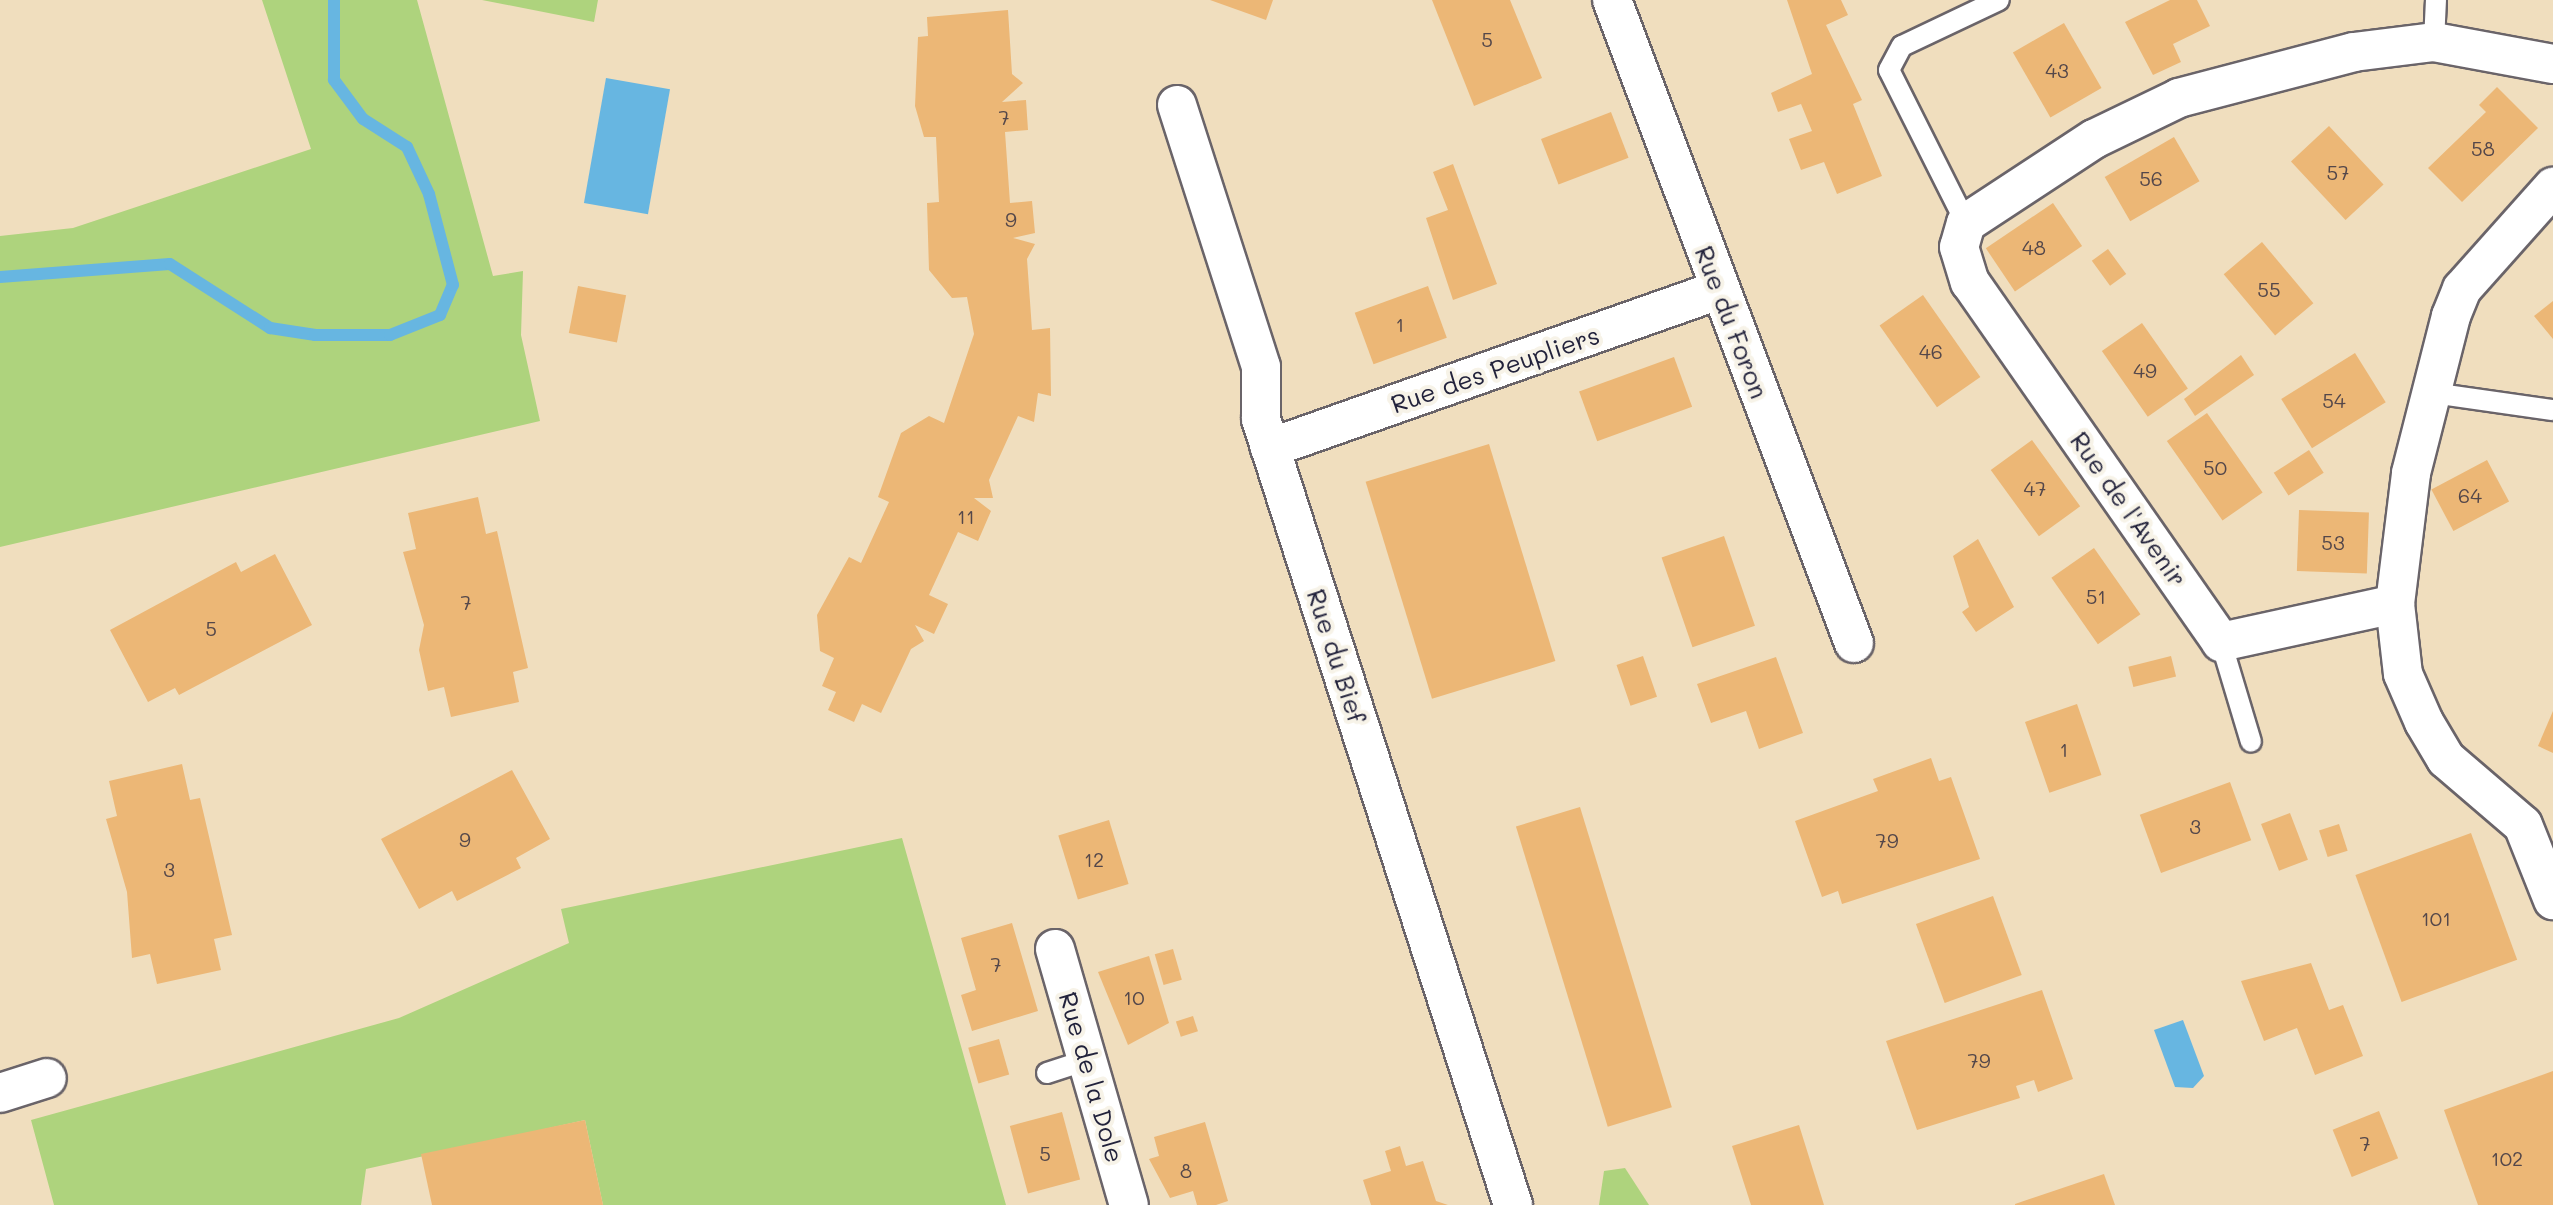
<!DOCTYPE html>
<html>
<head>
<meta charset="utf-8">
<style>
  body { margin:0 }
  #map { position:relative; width:2553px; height:1205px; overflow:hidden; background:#f0debe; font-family:Mali,sans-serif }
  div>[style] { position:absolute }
  .green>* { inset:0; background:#aed37d }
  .water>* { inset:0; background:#67b6e1; transform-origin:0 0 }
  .stream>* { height:12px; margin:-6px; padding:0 6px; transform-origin:6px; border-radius:6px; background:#67b6e1 }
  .building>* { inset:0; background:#ecb776; transform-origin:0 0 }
  .roads { filter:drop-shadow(2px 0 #6a6469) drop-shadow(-2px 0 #6a6469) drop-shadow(0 2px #6a6469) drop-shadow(0 -2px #6a6469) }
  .lane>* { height:20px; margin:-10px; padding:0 10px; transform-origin:10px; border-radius:10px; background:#fff }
  .street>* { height:38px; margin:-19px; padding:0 19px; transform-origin:19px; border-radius:19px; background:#fff }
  span { translate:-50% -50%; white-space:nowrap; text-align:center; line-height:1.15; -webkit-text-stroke:8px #f7f3e8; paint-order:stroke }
  .number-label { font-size:20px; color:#54474a }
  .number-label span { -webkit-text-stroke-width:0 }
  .street-label { font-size:25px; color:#22223b }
</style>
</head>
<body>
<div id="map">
  <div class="green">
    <i style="clip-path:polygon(262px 0,417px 0,493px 276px,523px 271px,521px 335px,540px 421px,0 547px,0 236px,73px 228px,311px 149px)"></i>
    <i style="clip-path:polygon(482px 0,598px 0,594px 22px)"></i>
    <i style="clip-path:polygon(902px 838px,1006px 1205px,603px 1205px,585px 1120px,366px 1169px,361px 1205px,54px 1205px,31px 1120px,399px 1018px,569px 943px,561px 909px)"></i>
    <i style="clip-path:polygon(1625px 1168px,1649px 1205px,1599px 1205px,1604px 1171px)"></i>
  </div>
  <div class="water">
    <i style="left:606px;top:78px;width:65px;height:127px;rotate:10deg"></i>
    <i style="clip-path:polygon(2183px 1020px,2204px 1076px,2193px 1088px,2175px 1087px,2154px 1030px)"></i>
  </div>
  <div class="stream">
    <i style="left:0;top:277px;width:170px;rotate:-4.4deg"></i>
    <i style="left:170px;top:264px;width:119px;rotate:32.6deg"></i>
    <i style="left:270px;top:328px;width:46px;rotate:8.8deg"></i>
    <i style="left:315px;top:335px;width:75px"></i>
    <i style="left:390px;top:335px;width:54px;rotate:-21.8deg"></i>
    <i style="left:440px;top:315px;width:33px;rotate:-67deg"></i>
    <i style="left:453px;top:285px;width:94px;rotate:-104.8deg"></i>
    <i style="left:429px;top:194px;width:52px;rotate:-115.1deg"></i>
    <i style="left:407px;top:147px;width:52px;rotate:-147.5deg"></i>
    <i style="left:363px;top:119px;width:49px;rotate:-126.6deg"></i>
    <i style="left:334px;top:80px;width:80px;rotate:-90deg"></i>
  </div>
  <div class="building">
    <i style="clip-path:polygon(1210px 0,1273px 0,1266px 20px)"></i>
    <i style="clip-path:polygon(1432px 0,1510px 0,1542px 78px,1474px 106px)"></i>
    <i style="clip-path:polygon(1787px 0,1841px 0,1848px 15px,1826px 25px,1862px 100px,1853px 104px,1882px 176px,1837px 194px,1824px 162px,1801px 170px,1789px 139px,1812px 131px,1801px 104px,1778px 112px,1771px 93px,1812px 74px)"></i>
    <i style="clip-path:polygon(2170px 0,2197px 0,2210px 26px,2173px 44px,2181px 62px,2153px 75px,2125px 22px)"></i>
    <i style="clip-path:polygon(1008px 10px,1012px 74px,1023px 83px,1002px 102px,1026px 100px,1028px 130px,1005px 132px,1010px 203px,1032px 201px,1035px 233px,1013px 238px,1035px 244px,1027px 259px,1032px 330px,1050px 328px,1051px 396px,1038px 393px,1034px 422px,1018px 416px,989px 480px,993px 498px,974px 498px,991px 511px,978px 541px,958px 532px,929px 595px,948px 604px,934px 634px,915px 625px,924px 641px,911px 649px,881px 713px,862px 704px,854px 722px,828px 710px,836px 692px,822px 686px,834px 658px,820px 651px,817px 615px,849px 557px,861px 563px,889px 502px,878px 497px,901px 433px,929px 416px,944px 423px,974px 334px,967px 297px,952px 298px,929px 270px,927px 203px,939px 202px,936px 137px,924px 137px,915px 106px,918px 37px,928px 36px,927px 17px)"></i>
    <i style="left:2064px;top:23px;width:75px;height:59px;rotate:60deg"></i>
    <i style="clip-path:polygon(2497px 87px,2538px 128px,2462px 202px,2428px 168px,2486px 112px,2479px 105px)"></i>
    <i style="left:1611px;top:112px;width:49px;height:75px;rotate:69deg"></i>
    <i style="left:2329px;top:126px;width:80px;height:52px;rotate:47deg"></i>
    <i style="left:2174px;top:137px;width:51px;height:80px;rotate:60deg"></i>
    <i style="clip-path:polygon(1453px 164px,1497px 284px,1453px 300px,1426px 218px,1448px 210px,1433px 172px)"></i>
    <i style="left:2053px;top:203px;width:52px;height:81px;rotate:56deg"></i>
    <i style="left:2262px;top:242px;width:80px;height:50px;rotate:50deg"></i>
    <i style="left:2108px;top:249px;width:31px;height:20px;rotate:54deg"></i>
    <i style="left:578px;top:286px;width:49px;height:48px;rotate:11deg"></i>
    <i style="left:1428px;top:286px;width:55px;height:78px;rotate:70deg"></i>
    <i style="left:1923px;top:295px;width:100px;height:53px;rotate:55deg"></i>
    <i style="clip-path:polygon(2553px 301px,2553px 339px,2534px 316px)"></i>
    <i style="left:2142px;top:323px;width:80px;height:49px;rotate:55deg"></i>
    <i style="left:2355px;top:353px;width:58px;height:87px;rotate:58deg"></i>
    <i style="clip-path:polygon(2241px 355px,2254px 375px,2195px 416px,2184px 399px)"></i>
    <i style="left:1674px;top:357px;width:53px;height:101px;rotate:70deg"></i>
    <i style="left:2207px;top:413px;width:97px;height:49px;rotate:55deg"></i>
    <i style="left:2032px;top:440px;width:82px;height:51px;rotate:54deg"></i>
    <i style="left:1489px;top:444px;width:227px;height:129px;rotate:73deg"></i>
    <i style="left:2309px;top:450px;width:27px;height:42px;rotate:57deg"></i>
    <i style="left:2487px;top:460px;width:47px;height:63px;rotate:62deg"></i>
    <i style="clip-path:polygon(478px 497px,486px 534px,497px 531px,528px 668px,513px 672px,519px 702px,451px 717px,444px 687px,428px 691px,419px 650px,424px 625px,403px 552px,416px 549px,408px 513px)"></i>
    <i style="left:2299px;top:510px;width:70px;height:61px;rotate:2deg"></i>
    <i style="left:1724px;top:536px;width:95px;height:66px;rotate:71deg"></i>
    <i style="clip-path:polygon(1978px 539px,2014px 607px,1976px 632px,1962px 612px,1969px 607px,1953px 556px)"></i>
    <i style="left:2094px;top:548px;width:81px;height:52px;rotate:55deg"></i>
    <i style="clip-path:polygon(275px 554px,312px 625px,179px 695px,175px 688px,148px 702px,110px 630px,236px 562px,241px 572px)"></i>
    <i style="left:1643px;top:656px;width:43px;height:28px;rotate:71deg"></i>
    <i style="left:2171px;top:656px;width:21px;height:44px;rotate:76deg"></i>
    <i style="clip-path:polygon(1776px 657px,1803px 733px,1759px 749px,1746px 711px,1711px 723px,1697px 684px)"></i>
    <i style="left:2077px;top:704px;width:75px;height:55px;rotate:71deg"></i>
    <i style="clip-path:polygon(2553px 711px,2553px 753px,2538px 746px)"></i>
    <i style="clip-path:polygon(1931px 758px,1939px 781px,1951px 777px,1980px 859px,1842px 904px,1838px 891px,1822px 897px,1795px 821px,1878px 791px,1873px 779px)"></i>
    <i style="clip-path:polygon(182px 764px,190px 800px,200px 798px,232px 935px,214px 939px,221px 970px,157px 984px,150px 954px,132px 958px,127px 892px,106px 819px,117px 816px,109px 781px)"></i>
    <i style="clip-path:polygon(512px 770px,550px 839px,516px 858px,521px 868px,457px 901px,452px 891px,419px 909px,381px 839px)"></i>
    <i style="left:2230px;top:782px;width:62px;height:96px;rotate:70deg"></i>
    <i style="left:1580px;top:807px;width:314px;height:67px;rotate:73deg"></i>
    <i style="left:2290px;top:813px;width:50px;height:31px;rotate:69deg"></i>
    <i style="left:1109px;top:820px;width:67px;height:53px;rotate:73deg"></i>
    <i style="left:2339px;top:824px;width:28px;height:21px;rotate:72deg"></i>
    <i style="left:2471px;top:833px;width:135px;height:123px;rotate:70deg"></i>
    <i style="left:1993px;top:896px;width:84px;height:82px;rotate:70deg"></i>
    <i style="clip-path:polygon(1012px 923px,1038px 1011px,972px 1031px,961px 995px,976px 990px,961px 938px)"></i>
    <i style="left:1173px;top:949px;width:32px;height:19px;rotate:74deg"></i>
    <i style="clip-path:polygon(1149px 956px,1169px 1023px,1128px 1045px,1098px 972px)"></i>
    <i style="clip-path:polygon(2311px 963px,2329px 1010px,2343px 1005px,2363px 1056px,2315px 1075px,2297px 1028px,2264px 1041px,2241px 981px)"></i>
    <i style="clip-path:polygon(2042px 990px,2073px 1079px,2038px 1092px,2034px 1080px,2016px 1086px,2020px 1098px,1917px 1130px,1886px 1041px)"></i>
    <i style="left:1193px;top:1016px;width:16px;height:18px;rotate:72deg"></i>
    <i style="left:999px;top:1039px;width:37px;height:32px;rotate:74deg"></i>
    <i style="clip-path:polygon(2553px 1071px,2553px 1205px,2478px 1205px,2444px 1110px)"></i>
    <i style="left:2379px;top:1111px;width:51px;height:50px;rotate:68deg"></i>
    <i style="left:1062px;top:1112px;width:70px;height:54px;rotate:75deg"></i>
    <i style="clip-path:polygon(585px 1120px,603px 1205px,432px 1205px,421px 1154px)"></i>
    <i style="clip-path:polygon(1205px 1122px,1228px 1201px,1216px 1205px,1197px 1205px,1193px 1191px,1170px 1198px,1149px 1159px,1159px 1156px,1154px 1137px)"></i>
    <i style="clip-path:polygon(1799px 1125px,1824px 1205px,1751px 1205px,1732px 1146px)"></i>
    <i style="clip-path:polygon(1400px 1146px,1406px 1166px,1423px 1161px,1436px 1201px,1448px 1205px,1371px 1205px,1363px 1180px,1391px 1171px,1385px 1151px)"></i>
    <i style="clip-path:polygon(2104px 1174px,2115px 1205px,2015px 1205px,2015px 1204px)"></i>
  </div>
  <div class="roads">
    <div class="lane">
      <i style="left:2434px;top:42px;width:42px;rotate:-87.3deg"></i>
      <i style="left:1966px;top:223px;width:171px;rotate:-116.7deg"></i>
      <i style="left:1889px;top:70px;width:27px;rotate:-62deg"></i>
      <i style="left:1902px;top:46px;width:107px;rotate:-25.4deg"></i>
      <i style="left:2433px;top:393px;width:121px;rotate:8.1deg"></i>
      <i style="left:2221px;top:642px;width:104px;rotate:73.3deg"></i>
      <i style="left:1047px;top:1073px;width:42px;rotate:-18deg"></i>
    </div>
    <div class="street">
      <i style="left:1612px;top:0;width:687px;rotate:69.38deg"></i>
      <i style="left:2553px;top:64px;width:121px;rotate:-169.5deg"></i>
      <i style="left:2434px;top:42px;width:81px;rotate:172.9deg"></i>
      <i style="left:2354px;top:52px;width:181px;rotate:165.3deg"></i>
      <i style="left:2179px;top:98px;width:94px;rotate:154.2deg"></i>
      <i style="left:2094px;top:139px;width:153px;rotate:146.7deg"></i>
      <i style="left:1966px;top:223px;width:25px;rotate:106deg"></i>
      <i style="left:1959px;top:247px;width:37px;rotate:73deg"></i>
      <i style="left:1970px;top:282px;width:439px;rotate:55.1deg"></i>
      <i style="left:2221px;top:642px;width:178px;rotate:-12.3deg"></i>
      <i style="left:2395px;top:604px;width:132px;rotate:-83deg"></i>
      <i style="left:2411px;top:473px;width:162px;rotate:-75.7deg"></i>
      <i style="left:2451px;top:316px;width:29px;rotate:-68deg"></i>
      <i style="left:2462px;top:289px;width:137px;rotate:-48.3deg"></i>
      <i style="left:1177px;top:105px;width:275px;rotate:72.2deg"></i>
      <i style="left:1261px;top:367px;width:52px;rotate:90deg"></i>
      <i style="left:1261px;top:419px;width:825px;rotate:72.22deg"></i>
      <i style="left:1270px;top:448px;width:476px;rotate:-19.4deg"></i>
      <i style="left:2395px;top:604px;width:70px;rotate:83.5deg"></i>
      <i style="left:2403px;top:674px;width:52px;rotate:66.4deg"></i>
      <i style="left:2424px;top:722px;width:43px;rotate:59.3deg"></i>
      <i style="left:2446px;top:759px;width:101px;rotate:40.6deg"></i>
      <i style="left:2523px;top:825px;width:81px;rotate:68.2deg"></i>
      <i style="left:1055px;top:949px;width:266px;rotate:73.9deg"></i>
      <i style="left:0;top:1093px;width:49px;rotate:-17.7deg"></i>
    </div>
  </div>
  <div class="number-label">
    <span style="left:1487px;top:39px">5</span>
    <span style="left:2057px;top:70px">43</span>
    <span style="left:1004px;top:117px">7</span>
    <span style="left:2483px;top:148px">58</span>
    <span style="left:2338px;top:172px">57</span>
    <span style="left:2151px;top:178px">56</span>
    <span style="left:1011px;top:219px">9</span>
    <span style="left:2034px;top:247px">48</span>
    <span style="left:2269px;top:289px">55</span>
    <span style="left:1400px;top:324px">1</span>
    <span style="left:1931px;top:351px">46</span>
    <span style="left:2145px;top:370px">49</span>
    <span style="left:2334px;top:400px">54</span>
    <span style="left:2215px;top:467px">50</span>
    <span style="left:2035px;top:488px">47</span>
    <span style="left:2470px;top:495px">64</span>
    <span style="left:966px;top:516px">11</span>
    <span style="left:2333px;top:542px">53</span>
    <span style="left:2096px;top:596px">51</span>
    <span style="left:466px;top:602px">7</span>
    <span style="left:211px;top:628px">5</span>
    <span style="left:2064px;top:749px">1</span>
    <span style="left:2195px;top:826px">3</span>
    <span style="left:465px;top:839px">9</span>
    <span style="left:1887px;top:840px">79</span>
    <span style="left:1094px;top:859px">12</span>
    <span style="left:169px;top:869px">3</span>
    <span style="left:2436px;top:918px">101</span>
    <span style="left:996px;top:964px">7</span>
    <span style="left:1134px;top:997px">10</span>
    <span style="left:1979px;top:1060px">79</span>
    <span style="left:2365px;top:1143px">7</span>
    <span style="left:1045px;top:1153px">5</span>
    <span style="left:2507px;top:1158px">102</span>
    <span style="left:1186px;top:1170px">8</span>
  </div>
  <div class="street-label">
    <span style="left:1732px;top:322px;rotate:69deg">Rue du Foron</span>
    <span style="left:1495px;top:369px;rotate:-19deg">Rue des Peupliers</span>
    <span style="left:2129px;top:509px;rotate:55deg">Rue de l'Avenir</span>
    <span style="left:1337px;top:656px;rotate:72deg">Rue du Bief</span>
    <span style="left:1092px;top:1077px;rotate:74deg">Rue de la Dole</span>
  </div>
</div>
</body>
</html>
